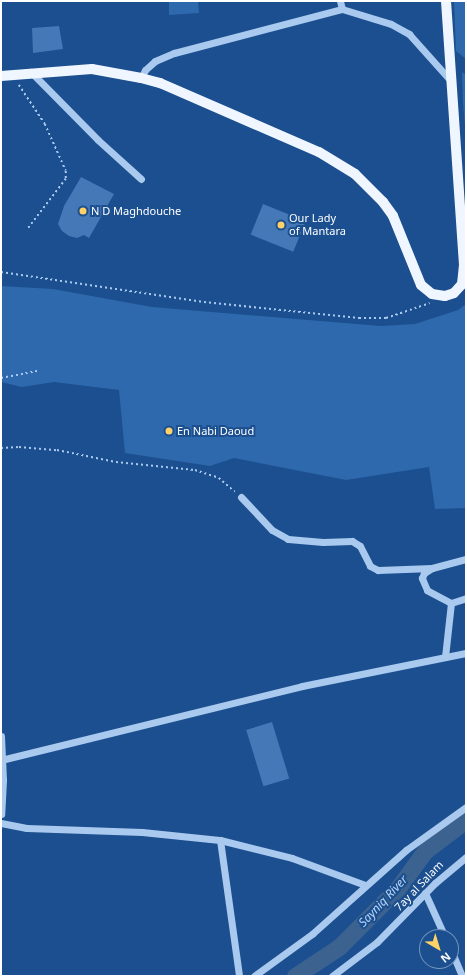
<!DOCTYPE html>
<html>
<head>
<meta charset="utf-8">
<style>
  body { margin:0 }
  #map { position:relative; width:467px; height:977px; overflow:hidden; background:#1b4f8f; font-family:"Noto Sans",sans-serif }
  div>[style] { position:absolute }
  .green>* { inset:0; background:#2e69ad }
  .river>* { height:17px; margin:-8.5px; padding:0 8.5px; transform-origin:8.5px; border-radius:8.5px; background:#3c6290 }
  .building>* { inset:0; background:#4478b7; transform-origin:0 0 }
  .path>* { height:1.5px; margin-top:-0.75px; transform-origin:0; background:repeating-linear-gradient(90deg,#a9c9ee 0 2px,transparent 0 5px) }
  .minor>* { height:7px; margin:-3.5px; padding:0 3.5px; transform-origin:3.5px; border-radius:3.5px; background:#a9c9ee }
  .major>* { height:10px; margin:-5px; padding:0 5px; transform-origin:5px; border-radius:5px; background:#f0f6ff }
  .dots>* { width:11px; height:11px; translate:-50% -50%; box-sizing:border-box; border:2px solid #1b4f8f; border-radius:50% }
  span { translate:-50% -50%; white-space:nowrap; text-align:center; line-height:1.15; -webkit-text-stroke:4px #1b4f8f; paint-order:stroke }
  .poi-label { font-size:11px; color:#fff }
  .left { translate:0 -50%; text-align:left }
  .street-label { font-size:11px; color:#fff }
  .water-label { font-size:12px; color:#b5d3f5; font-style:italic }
  .frame { position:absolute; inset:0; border:2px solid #fff; pointer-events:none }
  .north { position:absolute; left:419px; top:929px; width:40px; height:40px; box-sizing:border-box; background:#1b4f8f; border:1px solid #7695bc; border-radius:50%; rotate:142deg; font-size:11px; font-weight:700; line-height:16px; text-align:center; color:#fff }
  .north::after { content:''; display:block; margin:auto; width:14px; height:18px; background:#ffd166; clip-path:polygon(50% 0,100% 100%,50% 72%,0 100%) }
</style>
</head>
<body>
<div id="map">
  <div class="green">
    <i style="clip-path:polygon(169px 1px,198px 1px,199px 13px,169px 15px)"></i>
    <i style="clip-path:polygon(454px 1px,466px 1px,466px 59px,456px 51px)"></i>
    <i style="clip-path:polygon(462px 72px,466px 75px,466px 137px,463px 103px)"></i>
    <i style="clip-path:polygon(1px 286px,53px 289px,152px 307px,381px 326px,415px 324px,458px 310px,466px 304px,466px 508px,435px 509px,429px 467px,346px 480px,234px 458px,210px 466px,125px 453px,119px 390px,54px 382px,22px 387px,1px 382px)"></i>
  </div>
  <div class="river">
    <i style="left:295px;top:976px;width:53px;rotate:-33.4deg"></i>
    <i style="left:339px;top:947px;width:83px;rotate:-45deg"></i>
    <i style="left:398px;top:888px;width:46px;rotate:-53.9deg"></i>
    <i style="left:425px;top:851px;width:51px;rotate:-37.1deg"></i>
  </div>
  <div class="building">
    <i style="clip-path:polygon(59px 26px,63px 49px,33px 53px,32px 28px)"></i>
    <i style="clip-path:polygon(81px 177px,114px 194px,89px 238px,84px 235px,77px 238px,69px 236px,62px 231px,58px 224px,64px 206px)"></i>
    <i style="left:263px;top:204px;width:46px;height:33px;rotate:22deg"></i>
    <i style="left:272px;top:722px;width:59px;height:27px;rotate:73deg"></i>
  </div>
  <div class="path">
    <i style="left:19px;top:85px;width:47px;rotate:56.3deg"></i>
    <i style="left:45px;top:124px;width:51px;rotate:65.9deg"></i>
    <i style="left:66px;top:171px;width:8px;rotate:90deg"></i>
    <i style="left:66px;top:179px;width:64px;rotate:127.4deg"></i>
    <i style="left:1px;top:272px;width:205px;rotate:8.4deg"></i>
    <i style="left:204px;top:302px;width:156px;rotate:5.9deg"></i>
    <i style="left:359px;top:318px;width:27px"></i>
    <i style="left:386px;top:318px;width:46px;rotate:-18.8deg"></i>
    <i style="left:1px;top:378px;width:38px;rotate:-11deg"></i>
    <i style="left:1px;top:448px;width:18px;rotate:-3deg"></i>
    <i style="left:19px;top:447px;width:38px;rotate:5deg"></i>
    <i style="left:57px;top:450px;width:60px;rotate:11.5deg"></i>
    <i style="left:116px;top:462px;width:79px;rotate:5.8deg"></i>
    <i style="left:195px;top:470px;width:25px;rotate:18deg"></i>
    <i style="left:219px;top:478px;width:21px;rotate:41deg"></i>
  </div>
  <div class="minor">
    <i style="left:340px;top:1px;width:8px;rotate:76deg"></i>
    <i style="left:31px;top:72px;width:95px;rotate:45.4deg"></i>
    <i style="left:98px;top:140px;width:58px;rotate:42.2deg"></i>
    <i style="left:141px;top:78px;width:9px;rotate:-63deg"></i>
    <i style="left:145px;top:70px;width:13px;rotate:-42deg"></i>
    <i style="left:155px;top:61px;width:21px;rotate:-23deg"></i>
    <i style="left:174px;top:53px;width:174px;rotate:-14.7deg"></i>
    <i style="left:342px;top:9px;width:51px;rotate:17deg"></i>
    <i style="left:391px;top:24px;width:21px;rotate:29deg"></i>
    <i style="left:409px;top:34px;width:63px;rotate:48.2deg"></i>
    <i style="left:241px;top:497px;width:45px;rotate:46.8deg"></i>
    <i style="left:272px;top:530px;width:18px;rotate:29deg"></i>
    <i style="left:288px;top:539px;width:35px;rotate:5deg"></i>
    <i style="left:323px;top:542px;width:29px;rotate:-2deg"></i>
    <i style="left:352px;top:541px;width:9px;rotate:32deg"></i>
    <i style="left:360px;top:546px;width:22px;rotate:63deg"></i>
    <i style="left:370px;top:566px;width:9px;rotate:27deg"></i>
    <i style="left:378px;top:570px;width:54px;rotate:-2.1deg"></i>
    <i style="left:451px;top:603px;width:16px;rotate:-18deg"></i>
    <i style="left:445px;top:657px;width:54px;rotate:-83.7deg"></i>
    <i style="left:451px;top:603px;width:27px;rotate:-152deg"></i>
    <i style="left:427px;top:590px;width:13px;rotate:-113deg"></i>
    <i style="left:422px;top:578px;width:5px;rotate:-68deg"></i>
    <i style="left:424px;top:573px;width:9px;rotate:-32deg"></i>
    <i style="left:432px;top:568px;width:35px;rotate:-15deg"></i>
    <i style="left:1px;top:736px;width:44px;rotate:87.4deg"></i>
    <i style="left:3px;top:780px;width:34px;rotate:93deg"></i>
    <i style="left:1px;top:760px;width:310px;rotate:-13.8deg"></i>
    <i style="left:302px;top:686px;width:167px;rotate:-11.4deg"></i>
    <i style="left:1px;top:823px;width:26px;rotate:11deg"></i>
    <i style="left:27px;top:828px;width:115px;rotate:2deg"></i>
    <i style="left:142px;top:832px;width:78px;rotate:5.9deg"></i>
    <i style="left:220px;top:840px;width:74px;rotate:14deg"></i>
    <i style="left:292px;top:858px;width:78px;rotate:20.3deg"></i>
    <i style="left:220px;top:840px;width:137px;rotate:82deg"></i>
    <i style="left:425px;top:893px;width:48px;rotate:65.6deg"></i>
    <i style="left:451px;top:950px;width:28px;rotate:67deg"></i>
    <i style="left:254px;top:976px;width:72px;rotate:-35.9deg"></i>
    <i style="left:312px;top:934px;width:126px;rotate:-41.8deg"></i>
    <i style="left:406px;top:850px;width:74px;rotate:-35.6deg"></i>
    <i style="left:332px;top:976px;width:56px;rotate:-37.1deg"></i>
    <i style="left:377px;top:942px;width:83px;rotate:-45.5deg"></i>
    <i style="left:435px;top:883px;width:40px;rotate:-40deg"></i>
  </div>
  <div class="major">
    <i style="left:1px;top:76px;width:91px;rotate:-4.4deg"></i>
    <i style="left:92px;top:69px;width:50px;rotate:10.4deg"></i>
    <i style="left:141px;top:78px;width:20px;rotate:15deg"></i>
    <i style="left:160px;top:83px;width:173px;rotate:23.5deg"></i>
    <i style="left:319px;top:152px;width:42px;rotate:31.4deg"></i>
    <i style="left:355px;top:174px;width:40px;rotate:45deg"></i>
    <i style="left:383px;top:202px;width:17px;rotate:54deg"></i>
    <i style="left:393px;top:216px;width:74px;rotate:67.9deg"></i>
    <i style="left:421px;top:285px;width:14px;rotate:39deg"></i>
    <i style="left:432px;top:294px;width:13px;rotate:9deg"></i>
    <i style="left:445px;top:296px;width:9px;rotate:-18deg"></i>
    <i style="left:454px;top:293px;width:12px;rotate:-48deg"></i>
    <i style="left:462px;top:284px;width:19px;rotate:-84deg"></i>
    <i style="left:464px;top:265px;width:265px;rotate:-93.9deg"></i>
  </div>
  <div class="dots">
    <i style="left:83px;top:211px;background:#ffd166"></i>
    <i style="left:281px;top:225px;background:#ffd166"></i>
    <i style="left:169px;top:431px;background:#ffd166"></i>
  </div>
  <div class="poi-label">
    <span class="left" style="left:91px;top:211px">N D Maghdouche</span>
    <span class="left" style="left:289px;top:225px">Our Lady<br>of Mantara</span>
    <span class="left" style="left:177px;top:431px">En Nabi Daoud</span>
  </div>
  <div class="street-label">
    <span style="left:419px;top:886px;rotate:-46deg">7ay al Salam</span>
  </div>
  <div class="water-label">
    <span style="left:383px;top:901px;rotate:-47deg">Sayniq River</span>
  </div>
  <div class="frame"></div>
  <div class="north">N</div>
</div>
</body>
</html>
